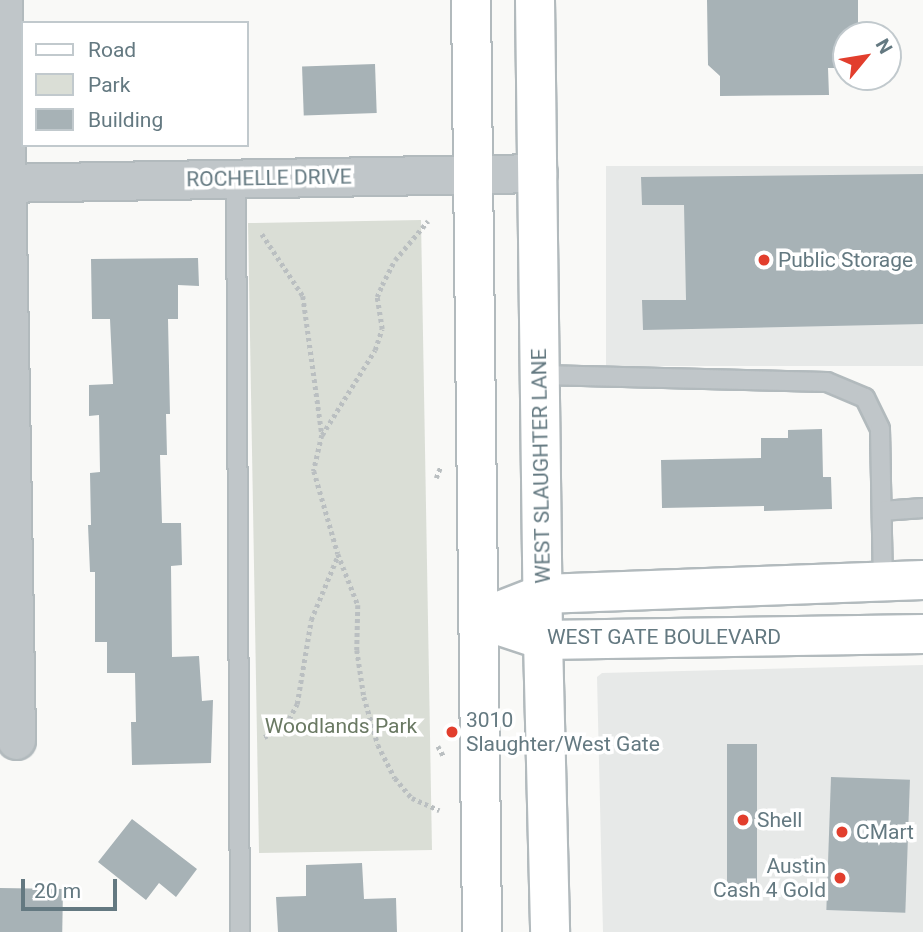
<!DOCTYPE html>
<html>
<head>
<meta charset="utf-8">
<style>
  body { margin:0 }
  #map { position:relative; width:923px; height:932px; overflow:hidden; background:#f9f9f7; font-family:Roboto,sans-serif }
  div>[style] { position:absolute }
  .built>* { inset:0; background:#e7e9e8; transform-origin:0 0 }
  .green>* { inset:0; background:#daded6; transform-origin:0 0 }
  .building>* { inset:0; background:#a7b2b6; transform-origin:0 0 }
  .path>* { height:4.5px; margin-top:-2.25px; transform-origin:0; background:repeating-linear-gradient(90deg,#babfc1 0 3.5px,transparent 0 7px) }
  .roads { filter:drop-shadow(2px 0 #b2babd) drop-shadow(-2px 0 #b2babd) drop-shadow(0 2px #b2babd) drop-shadow(0 -2px #b2babd) }
  .lane>* { height:18px; margin:-9px; padding:0 9px; transform-origin:9px; border-radius:9px; background:#c0c6c9 }
  .street>* { height:37px; margin:-18.5px; padding:0 18.5px; transform-origin:18.5px; border-radius:18.5px; background:#c0c6c9 }
  .secondary>* { height:38px; margin:-19px; padding:0 19px; transform-origin:19px; border-radius:19px; background:#fff }
  .primary>* { height:38px; margin:-19px; padding:0 19px; transform-origin:19px; border-radius:19px; background:#fff }
  .dots>* { width:19px; height:19px; translate:-50% -50%; box-sizing:border-box; border:4px solid #fff; border-radius:50% }
  span { translate:-50% -50%; white-space:nowrap; text-align:center; line-height:1.15; -webkit-text-stroke:7px #fff; paint-order:stroke }
  .street-label { font-size:21px; color:#647981 }
  .poi-label { font-size:21px; color:#647981 }
  .left { translate:0 -50%; text-align:left }
  .right { translate:-100% -50%; text-align:right }
  .park-label { font-size:21px; color:#6a7963 }
  .legend { position:absolute; left:21px; top:21px; width:228px; height:126px; box-sizing:border-box; background:#fff; border:2px solid #c1c9cd; margin:0; padding:9px 12px; list-style:none; font-size:21px; color:#647981 }
  .legend li { display:flex; align-items:center; gap:14px; height:35px }
  .legend b { width:35px; border:2px solid #c1c9cd }
  .north { position:absolute; left:832px; top:21px; width:70px; height:70px; box-sizing:border-box; background:#fff; border:2px solid #c1c9cd; border-radius:50%; rotate:60deg; font-size:19px; font-weight:700; line-height:28px; text-align:center; color:#647981 }
  .north::after { content:''; display:block; margin:auto; width:24px; height:32px; background:#e23e2d; clip-path:polygon(50% 0,100% 100%,50% 72%,0 100%) }
  .scale { position:absolute; left:21px; top:879px; width:96px; height:32px; box-sizing:border-box; border:4px solid #647981; border-top:0; padding-left:9px; font-size:21px; line-height:24px; white-space:nowrap; color:#647981; -webkit-text-stroke:5px #fff; paint-order:stroke }
</style>
</head>
<body>
<div id="map">
  <div class="built">
    <i style="left:923px;top:166px;width:200px;height:317px;rotate:90deg"></i>
    <i style="clip-path:polygon(923px 665px,923px 932px,603px 932px,597px 677px,602px 673px)"></i>
  </div>
  <div class="green">
    <i style="left:421px;top:220px;width:630px;height:173px;rotate:89deg"></i>
  </div>
  <div class="building">
    <i style="clip-path:polygon(707px 0,858px 0,858px 35px,846px 35px,846px 68px,828px 68px,829px 95px,720px 96px,720px 76px,708px 65px)"></i>
    <i style="left:375px;top:64px;width:49px;height:73px;rotate:88deg"></i>
    <i style="clip-path:polygon(923px 174px,923px 324px,643px 330px,642px 300px,686px 300px,684px 205px,642px 205px,641px 177px)"></i>
    <i style="clip-path:polygon(198px 258px,199px 286px,178px 285px,178px 319px,168px 319px,170px 414px,166px 414px,167px 455px,160px 455px,162px 523px,181px 523px,182px 565px,171px 566px,172px 657px,199px 656px,202px 701px,213px 700px,211px 763px,132px 765px,131px 722px,136px 722px,135px 673px,107px 673px,107px 642px,95px 642px,95px 572px,90px 572px,88px 525px,91px 525px,90px 473px,100px 472px,99px 415px,89px 416px,89px 385px,113px 384px,110px 319px,92px 319px,91px 259px)"></i>
    <i style="clip-path:polygon(822px 429px,823px 477px,831px 477px,832px 509px,764px 511px,764px 506px,662px 508px,661px 460px,761px 458px,761px 438px,788px 438px,788px 430px)"></i>
    <i style="left:727px;top:744px;width:30px;height:152px"></i>
    <i style="left:831px;top:777px;width:79px;height:133px;rotate:2deg"></i>
    <i style="clip-path:polygon(132px 819px,197px 869px,176px 897px,159px 883px,146px 900px,98px 862px)"></i>
    <i style="clip-path:polygon(362px 863px,364px 899px,396px 898px,397px 932px,278px 932px,276px 897px,306px 896px,306px 865px)"></i>
    <i style="left:0;top:888px;width:63px;height:44px;rotate:1deg"></i>
  </div>
  <div class="path">
    <i style="left:262px;top:234px;width:74px;rotate:56.5deg"></i>
    <i style="left:303px;top:296px;width:140px;rotate:82.2deg"></i>
    <i style="left:322px;top:435px;width:37px;rotate:103deg"></i>
    <i style="left:314px;top:471px;width:86px;rotate:73.9deg"></i>
    <i style="left:338px;top:554px;width:55px;rotate:68.6deg"></i>
    <i style="left:358px;top:605px;width:45px;rotate:91.3deg"></i>
    <i style="left:357px;top:650px;width:48px;rotate:81.5deg"></i>
    <i style="left:364px;top:697px;width:50px;rotate:73.7deg"></i>
    <i style="left:378px;top:745px;width:37px;rotate:63deg"></i>
    <i style="left:395px;top:778px;width:26px;rotate:50deg"></i>
    <i style="left:412px;top:798px;width:30px;rotate:24deg"></i>
    <i style="left:322px;top:435px;width:100px;rotate:-58.1deg"></i>
    <i style="left:375px;top:350px;width:22px;rotate:-72deg"></i>
    <i style="left:382px;top:329px;width:32px;rotate:-99deg"></i>
    <i style="left:377px;top:297px;width:13px;rotate:-67deg"></i>
    <i style="left:382px;top:285px;width:28px;rotate:-63deg"></i>
    <i style="left:395px;top:260px;width:51px;rotate:-49.8deg"></i>
    <i style="left:436px;top:478px;width:11px;rotate:-68deg"></i>
    <i style="left:264px;top:737px;width:13px;rotate:-23deg"></i>
    <i style="left:276px;top:732px;width:18px;rotate:-45deg"></i>
    <i style="left:289px;top:719px;width:17px;rotate:-62deg"></i>
    <i style="left:297px;top:704px;width:85px;rotate:-80.5deg"></i>
    <i style="left:311px;top:620px;width:70px;rotate:-67.4deg"></i>
    <i style="left:438px;top:746px;width:13px;rotate:61deg"></i>
  </div>
  <div class="roads">
    <div class="lane">
      <i style="left:236px;top:179px;width:753px;rotate:89.7deg"></i>
      <i style="left:541px;top:375px;width:286px;rotate:1.4deg"></i>
      <i style="left:827px;top:382px;width:41px;rotate:22.8deg"></i>
      <i style="left:865px;top:398px;width:34px;rotate:64deg"></i>
      <i style="left:880px;top:429px;width:152px;rotate:88.9deg"></i>
      <i style="left:882px;top:511px;width:41px;rotate:-4.2deg"></i>
    </div>
    <div class="street">
      <i style="left:3px;top:0;width:740px;rotate:88.99deg"></i>
      <i style="left:0;top:183px;width:538px;rotate:-1.06deg"></i>
    </div>
    <div class="secondary">
      <i style="left:479px;top:619px;width:69px;rotate:-21.3deg"></i>
      <i style="left:543px;top:594px;width:380px;rotate:-2.1deg"></i>
      <i style="left:479px;top:619px;width:67px;rotate:18.2deg"></i>
      <i style="left:543px;top:640px;width:380px;rotate:-0.9deg"></i>
    </div>
    <div class="primary">
      <i style="left:471px;top:0;width:932px;rotate:89.32deg"></i>
      <i style="left:535px;top:0;width:640px;rotate:89.28deg"></i>
      <i style="left:543px;top:640px;width:292px;rotate:88.6deg"></i>
    </div>
  </div>
  <div class="dots">
    <i style="left:764px;top:260px;background:#e23e2d"></i>
    <i style="left:452px;top:732px;background:#e23e2d"></i>
    <i style="left:743px;top:820px;background:#e23e2d"></i>
    <i style="left:842px;top:832px;background:#e23e2d"></i>
    <i style="left:840px;top:878px;background:#e23e2d"></i>
  </div>
  <div class="street-label">
    <span style="left:269px;top:178px;rotate:-1deg">ROCHELLE DRIVE</span>
    <span style="left:541px;top:466px;rotate:-91deg">WEST SLAUGHTER LANE</span>
    <span style="left:664px;top:637px">WEST GATE BOULEVARD</span>
  </div>
  <div class="poi-label">
    <span class="left" style="left:778px;top:260px">Public Storage</span>
    <span class="left" style="left:466px;top:732px">3010<br>Slaughter/West Gate</span>
    <span class="left" style="left:757px;top:820px">Shell</span>
    <span class="left" style="left:856px;top:832px">CMart</span>
    <span class="right" style="left:826px;top:878px">Austin<br>Cash 4 Gold</span>
  </div>
  <div class="park-label">
    <span style="left:341px;top:726px">Woodlands Park</span>
  </div>
  <ul class="legend">
  <li><b style="height:9px;background:#fff"></b>Road</li>
  <li><b style="height:19px;background:#daded6"></b>Park</li>
  <li><b style="height:19px;background:#a7b2b6"></b>Building</li>
  </ul>
  <div class="north">N</div>
  <div class="scale">20 m</div>
</div>
</body>
</html>
